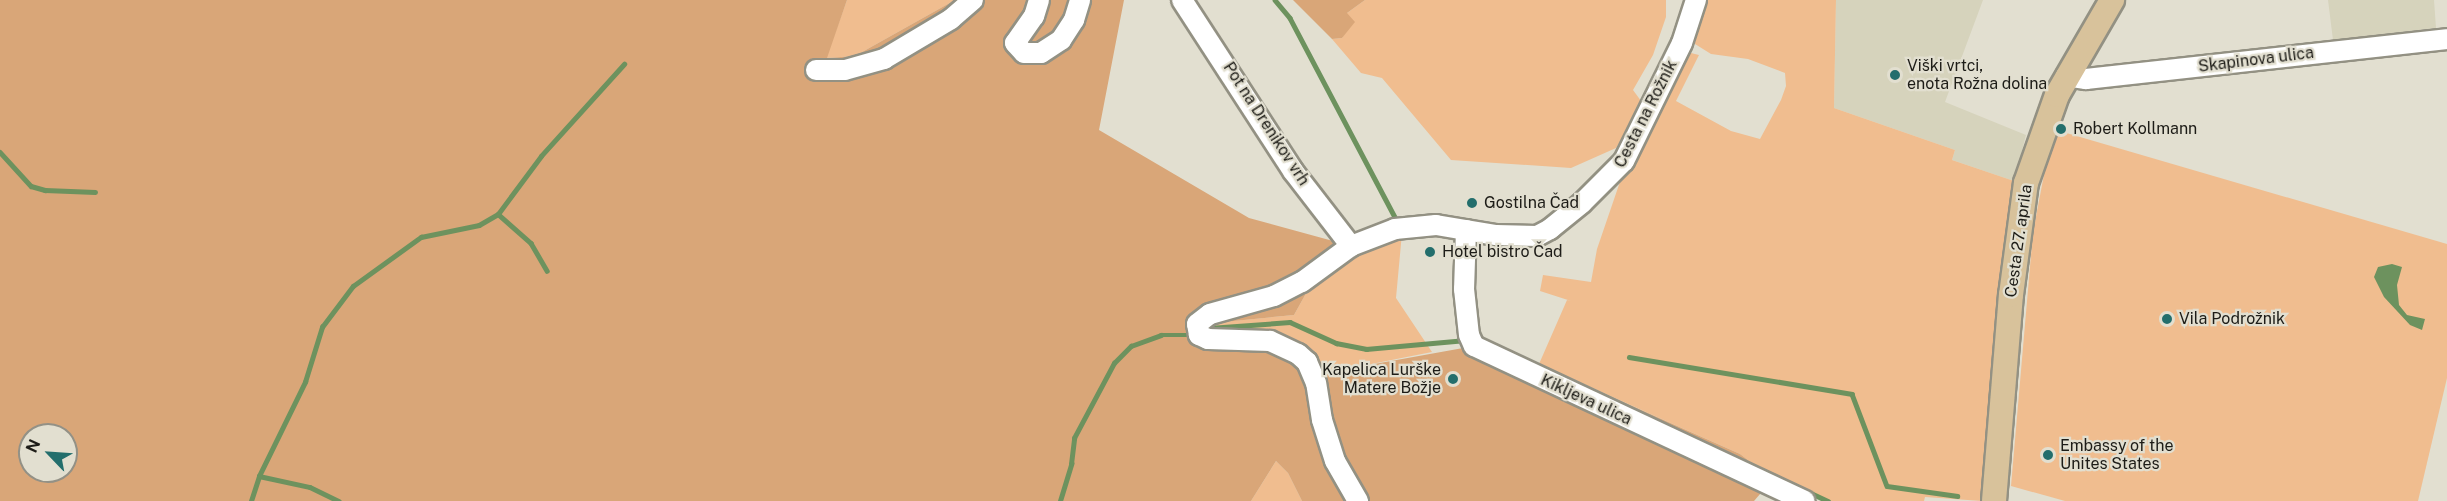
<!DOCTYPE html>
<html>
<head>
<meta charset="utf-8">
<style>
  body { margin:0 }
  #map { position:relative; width:2447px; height:501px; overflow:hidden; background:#e2dfd0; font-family:"Public Sans",sans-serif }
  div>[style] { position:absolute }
  .built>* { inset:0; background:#d6d3bc }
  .green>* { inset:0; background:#f0bd8f }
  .forest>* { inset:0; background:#d9a678 }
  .water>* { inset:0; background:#6d925e }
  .stream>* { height:4.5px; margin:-2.25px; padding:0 2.25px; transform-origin:2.25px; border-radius:2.25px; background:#6d925e }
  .roads { filter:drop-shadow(2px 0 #939183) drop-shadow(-2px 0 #939183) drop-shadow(0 2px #939183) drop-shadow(0 -2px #939183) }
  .minor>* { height:20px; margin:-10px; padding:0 10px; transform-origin:10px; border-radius:10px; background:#fff }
  .major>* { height:24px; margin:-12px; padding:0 12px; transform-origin:12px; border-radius:12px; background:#d8c29b }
  .dots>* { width:16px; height:16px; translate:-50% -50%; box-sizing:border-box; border:3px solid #e2dfd0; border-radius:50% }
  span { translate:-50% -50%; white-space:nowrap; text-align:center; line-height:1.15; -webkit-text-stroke:4.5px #e2dfd0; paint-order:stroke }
  .street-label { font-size:16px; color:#1d1c17 }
  .poi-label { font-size:16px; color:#1d1c17 }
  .left { translate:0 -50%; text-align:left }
  .right { translate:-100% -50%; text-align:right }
  .north { position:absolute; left:18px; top:423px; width:60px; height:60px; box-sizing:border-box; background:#e2dfd0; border:2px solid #939186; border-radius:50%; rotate:295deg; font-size:16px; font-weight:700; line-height:24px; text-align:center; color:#1d1c17 }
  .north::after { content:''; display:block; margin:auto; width:21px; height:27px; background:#236e6c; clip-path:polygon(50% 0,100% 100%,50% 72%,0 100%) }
</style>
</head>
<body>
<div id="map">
  <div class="built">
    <i style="clip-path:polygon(1836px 0,1983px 0,1945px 102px,2026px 135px,2014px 181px,1952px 160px,1955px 150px,1834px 108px)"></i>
    <i style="clip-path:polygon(2328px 0,2434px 0,2436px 28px,2333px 40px)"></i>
  </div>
  <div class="green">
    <i style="clip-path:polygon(847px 0,955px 0,855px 56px,826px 58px)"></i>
    <i style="clip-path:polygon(1365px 0,1666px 0,1666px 17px,1653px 55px,1633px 90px,1644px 105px,1616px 148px,1571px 168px,1451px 160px,1382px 78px,1361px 73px,1332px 39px,1342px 38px,1347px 28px,1347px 13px)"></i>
    <i style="clip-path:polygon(1703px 0,1836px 0,1834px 108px,1955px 150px,1952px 160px,2014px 181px,2001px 274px,1982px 501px,1925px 497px,1924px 501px,1825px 501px,1773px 479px,1740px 454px,1539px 364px,1567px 300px,1571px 301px,1540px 291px,1543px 275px,1591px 282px,1597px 249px,1623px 173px,1687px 52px,1699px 55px,1676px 101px,1731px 131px,1760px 139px,1781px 100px,1786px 86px,1785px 73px,1748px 59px,1711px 54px,1695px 44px,1694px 24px)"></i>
    <i style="clip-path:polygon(2063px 132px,2447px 244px,2447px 378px,2418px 501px,2065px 501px,2011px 486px,2033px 232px,2052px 133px)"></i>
    <i style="clip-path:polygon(1402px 233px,1396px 298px,1432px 352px,1341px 370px,1315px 367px,1214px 331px,1212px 323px,1294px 315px,1319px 270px)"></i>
    <i style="clip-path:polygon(1276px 461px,1288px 473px,1302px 501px,1251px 501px)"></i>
  </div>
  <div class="forest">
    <i style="clip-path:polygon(evenodd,0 0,847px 0,827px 58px,855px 56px,955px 0,1124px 0,1099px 130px,1249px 218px,1333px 241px,1352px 252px,1319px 270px,1294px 315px,1213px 323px,1214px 331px,1315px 367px,1341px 370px,1491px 343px,1740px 454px,1773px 479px,1754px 501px,1302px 501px,1288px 473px,1276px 461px,1251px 501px,0 501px,0 0,30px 435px,66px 435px,66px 471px,30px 471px,30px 435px)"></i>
    <i style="clip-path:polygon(1293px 0,1365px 0,1347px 13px,1355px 22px,1342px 38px,1332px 39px)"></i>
  </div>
  <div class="water">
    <i style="clip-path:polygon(2392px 264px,2402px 267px,2397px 285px,2399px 305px,2407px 315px,2425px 319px,2422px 330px,2410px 325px,2384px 297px,2374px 277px,2378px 267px)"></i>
  </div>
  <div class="stream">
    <i style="left:1275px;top:0;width:23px;rotate:50deg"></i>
    <i style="left:1290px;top:18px;width:232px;rotate:62.2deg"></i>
    <i style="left:0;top:152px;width:46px;rotate:47.6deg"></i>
    <i style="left:31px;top:186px;width:15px;rotate:16deg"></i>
    <i style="left:45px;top:190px;width:50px;rotate:2.3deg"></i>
    <i style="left:498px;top:214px;width:44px;rotate:41.3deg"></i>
    <i style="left:531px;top:243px;width:32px;rotate:60deg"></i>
    <i style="left:1209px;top:328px;width:81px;rotate:-4.2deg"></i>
    <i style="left:1290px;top:322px;width:51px;rotate:24.5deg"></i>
    <i style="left:1336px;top:343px;width:31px;rotate:11deg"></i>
    <i style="left:1366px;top:349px;width:100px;rotate:-5.1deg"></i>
    <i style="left:1629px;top:357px;width:226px;rotate:9.4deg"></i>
    <i style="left:1852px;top:394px;width:98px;rotate:69.2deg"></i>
    <i style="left:1887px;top:486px;width:71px;rotate:8.1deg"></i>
    <i style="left:1762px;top:470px;width:73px;rotate:25.2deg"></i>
    <i style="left:259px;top:476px;width:52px;rotate:12.2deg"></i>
    <i style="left:310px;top:487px;width:32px;rotate:26deg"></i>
    <i style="left:251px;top:501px;width:26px;rotate:-72deg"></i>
    <i style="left:259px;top:476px;width:105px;rotate:-63.9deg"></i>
    <i style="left:305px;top:382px;width:58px;rotate:-72.8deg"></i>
    <i style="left:322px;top:327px;width:51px;rotate:-52.9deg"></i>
    <i style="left:353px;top:286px;width:84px;rotate:-35.8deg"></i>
    <i style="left:421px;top:237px;width:59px;rotate:-11.7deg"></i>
    <i style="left:479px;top:225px;width:22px;rotate:-30deg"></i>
    <i style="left:498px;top:214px;width:72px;rotate:-53.4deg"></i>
    <i style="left:541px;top:156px;width:124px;rotate:-47.9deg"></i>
    <i style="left:1060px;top:501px;width:39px;rotate:-73deg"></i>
    <i style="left:1071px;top:464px;width:26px;rotate:-83deg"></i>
    <i style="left:1074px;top:438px;width:85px;rotate:-61.9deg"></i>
    <i style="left:1114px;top:363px;width:24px;rotate:-45deg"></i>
    <i style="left:1131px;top:346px;width:32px;rotate:-20deg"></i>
    <i style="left:1161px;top:335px;width:25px"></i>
  </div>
  <div class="roads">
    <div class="minor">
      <i style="left:1039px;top:0;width:17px;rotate:107deg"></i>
      <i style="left:1034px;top:16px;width:33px;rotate:125deg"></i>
      <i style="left:1015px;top:43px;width:13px;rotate:48deg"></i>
      <i style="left:1024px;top:53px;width:17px"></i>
      <i style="left:1041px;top:53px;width:24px;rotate:-33deg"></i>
      <i style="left:1061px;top:40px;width:24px;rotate:-57deg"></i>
      <i style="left:1074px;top:20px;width:21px;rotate:-73deg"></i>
      <i style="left:1182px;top:0;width:204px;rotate:57deg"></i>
      <i style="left:1293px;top:171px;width:95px;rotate:52.3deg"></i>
      <i style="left:816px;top:70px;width:29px"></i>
      <i style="left:845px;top:70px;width:41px;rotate:-15.8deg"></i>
      <i style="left:884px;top:59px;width:78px;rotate:-30.8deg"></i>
      <i style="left:951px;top:19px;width:29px;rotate:-41deg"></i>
      <i style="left:2066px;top:76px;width:20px;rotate:9deg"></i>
      <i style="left:2086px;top:79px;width:363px;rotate:-6.3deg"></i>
      <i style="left:1466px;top:230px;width:59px;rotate:91.9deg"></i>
      <i style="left:1464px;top:289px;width:46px;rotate:83.8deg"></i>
      <i style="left:1469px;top:335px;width:12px;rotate:66deg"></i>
      <i style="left:1474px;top:346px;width:365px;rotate:25.1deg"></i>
      <i style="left:1358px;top:501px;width:46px;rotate:-119.9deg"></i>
      <i style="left:1335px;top:461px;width:43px;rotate:-107.6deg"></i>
      <i style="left:1322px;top:420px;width:37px;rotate:-99deg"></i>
      <i style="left:1316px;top:383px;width:23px;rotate:-113deg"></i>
      <i style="left:1307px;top:362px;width:12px;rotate:-138deg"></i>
      <i style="left:1298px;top:354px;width:31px;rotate:-155deg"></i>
      <i style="left:1270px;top:341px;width:62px;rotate:-178.2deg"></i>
      <i style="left:1208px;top:339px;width:10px;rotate:-156deg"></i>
      <i style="left:1199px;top:335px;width:11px;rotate:-100deg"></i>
      <i style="left:1197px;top:324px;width:16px;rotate:-38deg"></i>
      <i style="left:1210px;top:314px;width:66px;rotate:-15.7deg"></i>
      <i style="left:1274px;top:296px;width:31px;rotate:-27deg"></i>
      <i style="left:1302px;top:282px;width:61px;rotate:-36.3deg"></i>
      <i style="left:1351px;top:246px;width:47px;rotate:-21.1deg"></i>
      <i style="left:1395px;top:229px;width:41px;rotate:-5.6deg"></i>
      <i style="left:1436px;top:225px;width:61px;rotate:9.5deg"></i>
      <i style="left:1496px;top:235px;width:41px;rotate:1.4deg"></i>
      <i style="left:1537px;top:236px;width:15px;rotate:-28deg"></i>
      <i style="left:1550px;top:229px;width:41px;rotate:-39.1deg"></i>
      <i style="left:1582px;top:203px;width:59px;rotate:-45deg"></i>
      <i style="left:1624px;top:161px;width:131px;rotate:-63.8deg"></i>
      <i style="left:1682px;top:43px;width:45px;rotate:-72deg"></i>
    </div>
    <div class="major">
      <i style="left:1994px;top:501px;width:207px;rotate:-85.3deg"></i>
      <i style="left:2011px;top:295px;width:113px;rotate:-82.4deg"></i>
      <i style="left:2026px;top:183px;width:93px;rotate:-70.6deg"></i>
      <i style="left:2057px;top:95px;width:110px;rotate:-59.9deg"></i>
    </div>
  </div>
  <div class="dots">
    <i style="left:1895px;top:75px;background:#236e6c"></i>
    <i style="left:2061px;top:129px;background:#236e6c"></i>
    <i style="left:1472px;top:203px;background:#236e6c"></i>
    <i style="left:1430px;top:252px;background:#236e6c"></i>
    <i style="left:2167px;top:319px;background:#236e6c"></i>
    <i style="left:1453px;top:379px;background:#236e6c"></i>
    <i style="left:2048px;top:455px;background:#236e6c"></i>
  </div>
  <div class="street-label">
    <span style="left:2256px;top:60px;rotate:-7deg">Skapinova ulica</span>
    <span style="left:1646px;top:114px;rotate:-63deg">Cesta na Rožnik</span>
    <span style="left:1266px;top:124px;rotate:57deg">Pot na Drenikov vrh</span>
    <span style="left:2019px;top:241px;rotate:-82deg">Cesta 27. aprila</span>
    <span style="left:1586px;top:400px;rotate:25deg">Kikljeva ulica</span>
  </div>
  <div class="poi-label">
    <span class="left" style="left:1907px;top:75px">Viški vrtci,<br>enota Rožna dolina</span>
    <span class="left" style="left:2073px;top:129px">Robert Kollmann</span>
    <span class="left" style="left:1484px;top:203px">Gostilna Čad</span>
    <span class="left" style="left:1442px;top:252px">Hotel bistro Čad</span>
    <span class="left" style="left:2179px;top:319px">Vila Podrožnik</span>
    <span class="right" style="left:1441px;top:379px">Kapelica Lurške<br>Matere Božje</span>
    <span class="left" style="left:2060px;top:455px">Embassy of the<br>Unites States</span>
  </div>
  <div class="north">N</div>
</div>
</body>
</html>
